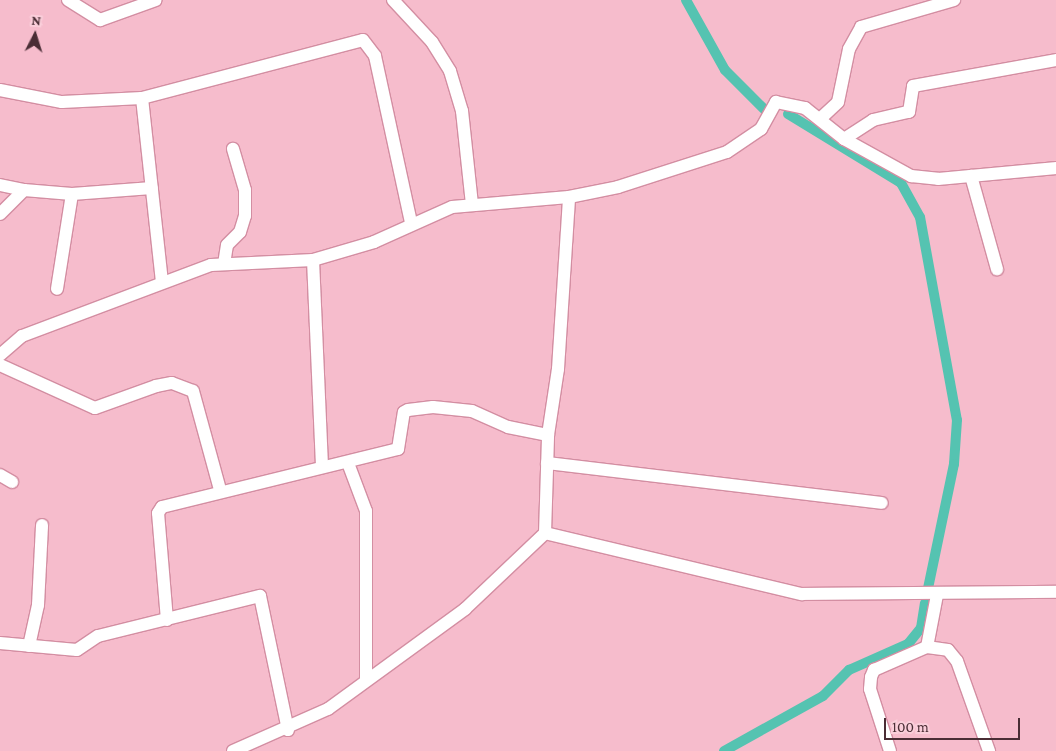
<!DOCTYPE html>
<html>
<head>
<meta charset="utf-8">
<style>
  body { margin:0 }
  #map { position:relative; width:1056px; height:751px; overflow:hidden; background:#f6bccc; font-family:"Crimson Pro",serif }
  div>[style] { position:absolute }
  .canal>* { height:10px; margin:-5px; padding:0 5px; transform-origin:5px; border-radius:5px; background:#55c3b1 }
  .roads { filter:drop-shadow(1px 0 #d38ea2) drop-shadow(-1px 0 #d38ea2) drop-shadow(0 1px #d38ea2) drop-shadow(0 -1px #d38ea2) }
  .minor>* { height:12px; margin:-6px; padding:0 6px; transform-origin:6px; border-radius:6px; background:#fff }
  span { translate:-50% -50%; white-space:nowrap; text-align:center; line-height:1.15; -webkit-text-stroke:4px #faceda; paint-order:stroke }
  .north { position:absolute; left:10px; top:10px; width:50px; height:50px; -webkit-text-stroke:4px #faceda; paint-order:stroke; rotate:5deg; font-size:14px; font-weight:700; line-height:20px; text-align:center; color:#4a2d35 }
  .north::after { content:''; display:block; margin:auto; width:18px; height:22px; background:#4a2d35; clip-path:polygon(50% 0,100% 100%,50% 72%,0 100%) }
  .scale { position:absolute; left:884px; top:718px; width:136px; height:22px; box-sizing:border-box; border:2px solid #4a2d35; border-top:0; padding-left:6px; font-size:15px; line-height:18px; white-space:nowrap; color:#4a2d35; -webkit-text-stroke:4px #faceda; paint-order:stroke }
</style>
</head>
<body>
<div id="map">
  <div class="canal">
    <i style="left:686px;top:0;width:80px;rotate:60.9deg"></i>
    <i style="left:725px;top:70px;width:55px;rotate:45deg"></i>
    <i style="left:788px;top:114px;width:132px;rotate:31.4deg"></i>
    <i style="left:901px;top:183px;width:39px;rotate:61deg"></i>
    <i style="left:920px;top:217px;width:206px;rotate:79.7deg"></i>
    <i style="left:957px;top:420px;width:44px;rotate:93.9deg"></i>
    <i style="left:954px;top:464px;width:127px;rotate:101.8deg"></i>
    <i style="left:724px;top:751px;width:113px;rotate:-29.1deg"></i>
    <i style="left:823px;top:696px;width:37px;rotate:-45deg"></i>
    <i style="left:849px;top:670px;width:64px;rotate:-23.8deg"></i>
    <i style="left:908px;top:644px;width:21px;rotate:-51deg"></i>
    <i style="left:921px;top:628px;width:25px;rotate:-81deg"></i>
  </div>
  <div class="roads">
    <div class="minor">
      <i style="left:68px;top:0;width:38px;rotate:32deg"></i>
      <i style="left:100px;top:20px;width:59px;rotate:-19.7deg"></i>
      <i style="left:393px;top:0;width:57px;rotate:47.1deg"></i>
      <i style="left:432px;top:42px;width:34px;rotate:58deg"></i>
      <i style="left:450px;top:71px;width:42px;rotate:73.3deg"></i>
      <i style="left:462px;top:111px;width:94px;rotate:83.9deg"></i>
      <i style="left:0;top:90px;width:63px;rotate:11deg"></i>
      <i style="left:62px;top:102px;width:80px;rotate:-2.9deg"></i>
      <i style="left:142px;top:98px;width:228px;rotate:-14.7deg"></i>
      <i style="left:363px;top:40px;width:20px;rotate:53deg"></i>
      <i style="left:375px;top:56px;width:170px;rotate:77.8deg"></i>
      <i style="left:142px;top:98px;width:184px;rotate:83.8deg"></i>
      <i style="left:821px;top:118px;width:23px;rotate:-43deg"></i>
      <i style="left:838px;top:102px;width:54px;rotate:-78.3deg"></i>
      <i style="left:849px;top:49px;width:25px;rotate:-61deg"></i>
      <i style="left:861px;top:27px;width:97px;rotate:-16.2deg"></i>
      <i style="left:844px;top:139px;width:35px;rotate:-33deg"></i>
      <i style="left:873px;top:120px;width:37px;rotate:-13deg"></i>
      <i style="left:909px;top:112px;width:26px;rotate:-81deg"></i>
      <i style="left:913px;top:86px;width:145px;rotate:-10.3deg"></i>
      <i style="left:971px;top:176px;width:97px;rotate:74.4deg"></i>
      <i style="left:0;top:185px;width:25px;rotate:12deg"></i>
      <i style="left:72px;top:194px;width:80px;rotate:-4.3deg"></i>
      <i style="left:0;top:214px;width:34px;rotate:-45deg"></i>
      <i style="left:24px;top:190px;width:48px;rotate:4.8deg"></i>
      <i style="left:72px;top:194px;width:96px;rotate:99deg"></i>
      <i style="left:313px;top:260px;width:207px;rotate:87.5deg"></i>
      <i style="left:224px;top:264px;width:19px;rotate:-81deg"></i>
      <i style="left:227px;top:245px;width:18px;rotate:-45deg"></i>
      <i style="left:240px;top:232px;width:17px;rotate:-73deg"></i>
      <i style="left:245px;top:216px;width:26px;rotate:-90deg"></i>
      <i style="left:245px;top:190px;width:43px;rotate:-106.3deg"></i>
      <i style="left:0;top:355px;width:29px;rotate:-41deg"></i>
      <i style="left:22px;top:336px;width:202px;rotate:-20.6deg"></i>
      <i style="left:211px;top:265px;width:102px;rotate:-2.8deg"></i>
      <i style="left:313px;top:260px;width:64px;rotate:-16.4deg"></i>
      <i style="left:374px;top:242px;width:85px;rotate:-24.2deg"></i>
      <i style="left:452px;top:207px;width:117px;rotate:-4.9deg"></i>
      <i style="left:569px;top:197px;width:50px;rotate:-11.5deg"></i>
      <i style="left:618px;top:187px;width:114px;rotate:-17.8deg"></i>
      <i style="left:727px;top:152px;width:41px;rotate:-34.1deg"></i>
      <i style="left:761px;top:129px;width:31px;rotate:-61deg"></i>
      <i style="left:776px;top:102px;width:30px;rotate:12deg"></i>
      <i style="left:805px;top:108px;width:50px;rotate:38.5deg"></i>
      <i style="left:844px;top:139px;width:77px;rotate:28.9deg"></i>
      <i style="left:911px;top:176px;width:27px;rotate:6deg"></i>
      <i style="left:938px;top:179px;width:119px;rotate:-5.3deg"></i>
      <i style="left:0;top:365px;width:104px;rotate:24.4deg"></i>
      <i style="left:95px;top:408px;width:65px;rotate:-19.8deg"></i>
      <i style="left:156px;top:386px;width:16px;rotate:-11deg"></i>
      <i style="left:172px;top:383px;width:22px;rotate:21deg"></i>
      <i style="left:193px;top:391px;width:103px;rotate:74.7deg"></i>
      <i style="left:348px;top:463px;width:51px;rotate:69.4deg"></i>
      <i style="left:366px;top:511px;width:169px;rotate:90deg"></i>
      <i style="left:547px;top:463px;width:337px;rotate:6.8deg"></i>
      <i style="left:0;top:475px;width:14px;rotate:30deg"></i>
      <i style="left:545px;top:533px;width:264px;rotate:13.4deg"></i>
      <i style="left:802px;top:594px;width:254px;rotate:-0.5deg"></i>
      <i style="left:167px;top:620px;width:107px;rotate:-94.8deg"></i>
      <i style="left:158px;top:513px;width:7px;rotate:-56deg"></i>
      <i style="left:162px;top:507px;width:243px;rotate:-13.8deg"></i>
      <i style="left:398px;top:449px;width:37px;rotate:-81deg"></i>
      <i style="left:404px;top:412px;width:4px;rotate:-27deg"></i>
      <i style="left:408px;top:410px;width:25px;rotate:-7deg"></i>
      <i style="left:433px;top:407px;width:39px;rotate:6deg"></i>
      <i style="left:472px;top:411px;width:39px;rotate:24deg"></i>
      <i style="left:508px;top:427px;width:41px;rotate:11.3deg"></i>
      <i style="left:0;top:643px;width:77px;rotate:5.2deg"></i>
      <i style="left:77px;top:650px;width:25px;rotate:-34deg"></i>
      <i style="left:98px;top:636px;width:167px;rotate:-13.9deg"></i>
      <i style="left:260px;top:596px;width:137px;rotate:78.2deg"></i>
      <i style="left:29px;top:646px;width:42px;rotate:-77.6deg"></i>
      <i style="left:38px;top:605px;width:80px;rotate:-87.1deg"></i>
      <i style="left:927px;top:647px;width:21px;rotate:8deg"></i>
      <i style="left:948px;top:650px;width:14px;rotate:51deg"></i>
      <i style="left:957px;top:661px;width:96px;rotate:70.4deg"></i>
      <i style="left:233px;top:751px;width:104px;rotate:-23.9deg"></i>
      <i style="left:328px;top:709px;width:170px;rotate:-36.1deg"></i>
      <i style="left:465px;top:609px;width:110px;rotate:-43.5deg"></i>
      <i style="left:545px;top:533px;width:98px;rotate:-88.2deg"></i>
      <i style="left:548px;top:435px;width:67px;rotate:-81.4deg"></i>
      <i style="left:558px;top:369px;width:172px;rotate:-86.3deg"></i>
      <i style="left:890px;top:751px;width:65px;rotate:-107.9deg"></i>
      <i style="left:870px;top:689px;width:12px;rotate:-85deg"></i>
      <i style="left:871px;top:677px;width:8px;rotate:-67deg"></i>
      <i style="left:874px;top:670px;width:58px;rotate:-23.5deg"></i>
      <i style="left:927px;top:647px;width:53px;rotate:-79.1deg"></i>
    </div>
  </div>
  <div class="north">N</div>
  <div class="scale">100 m</div>
</div>
</body>
</html>
